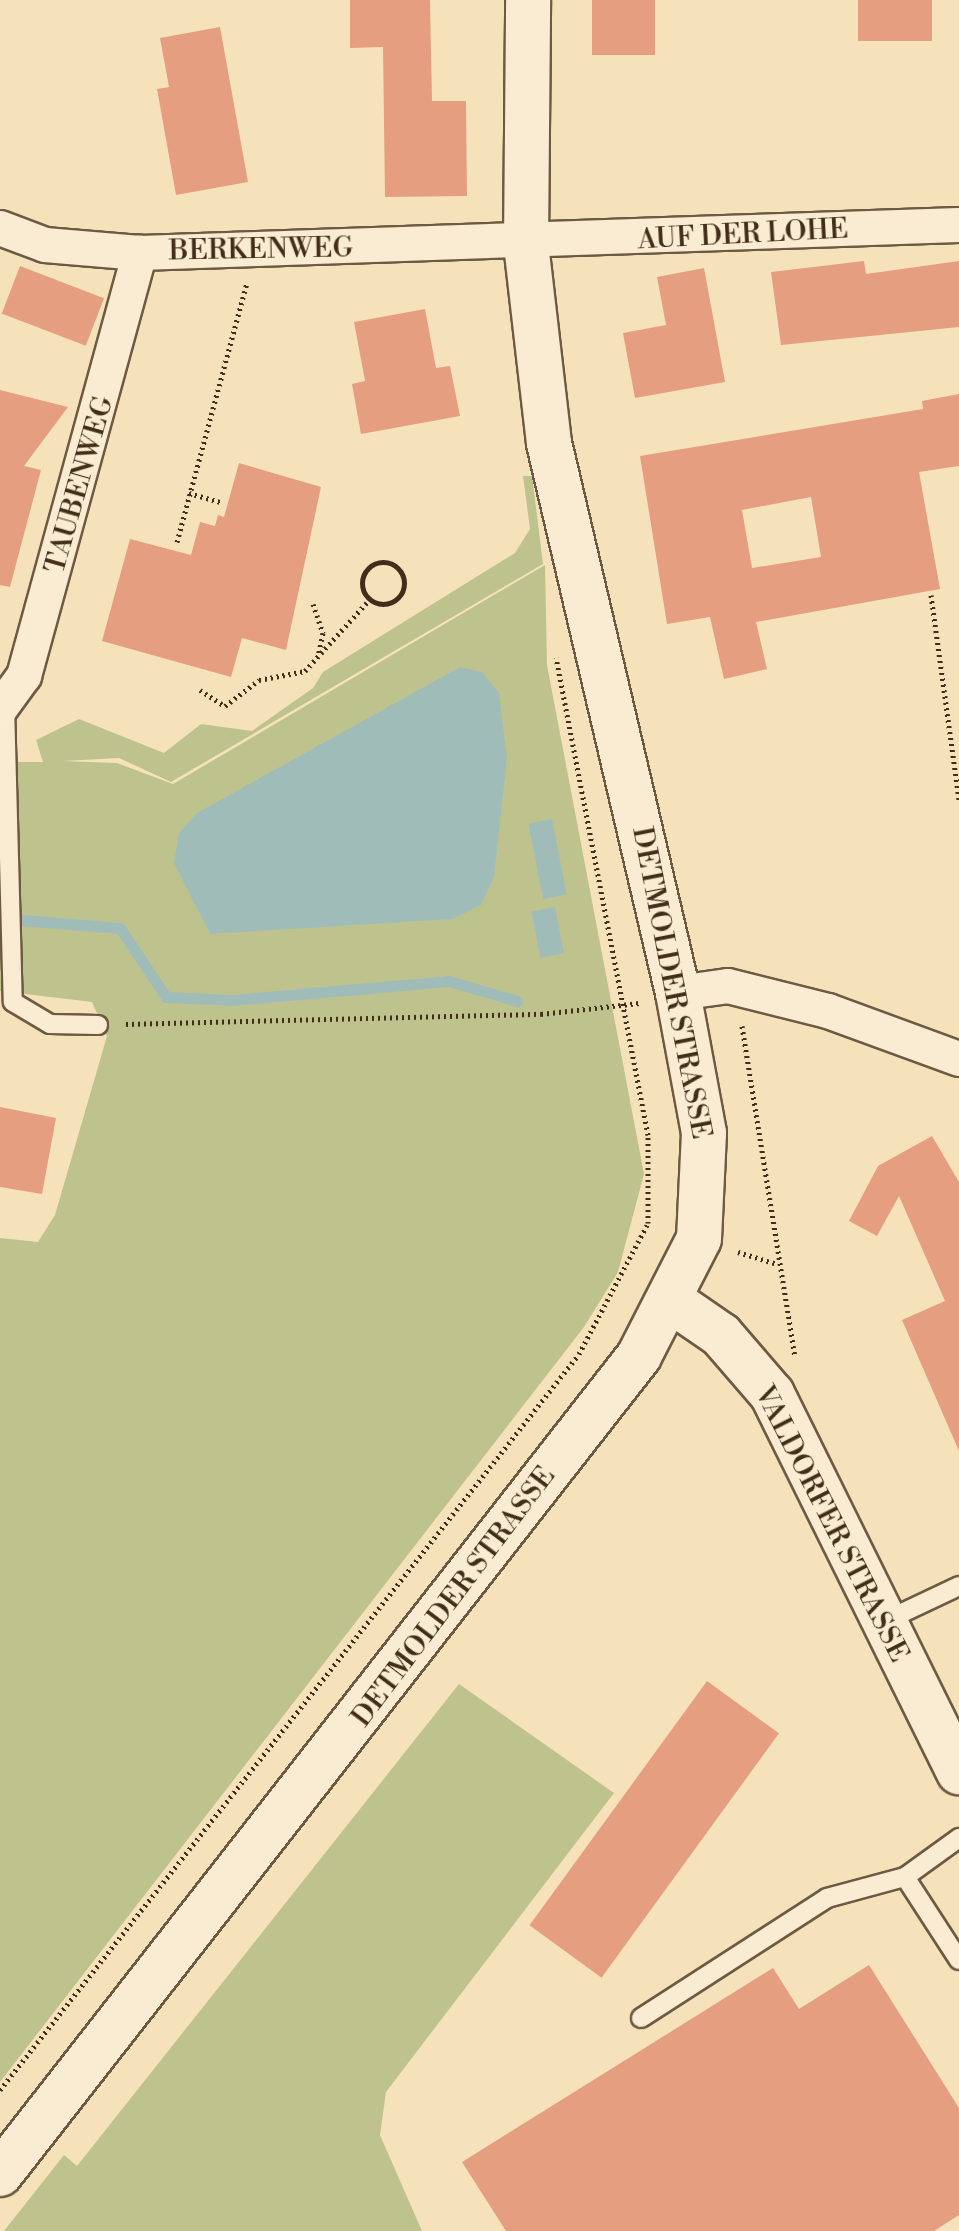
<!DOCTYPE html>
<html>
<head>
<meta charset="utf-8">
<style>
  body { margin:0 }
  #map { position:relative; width:959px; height:2231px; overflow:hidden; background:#f6e2ba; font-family:"Libre Bodoni",serif }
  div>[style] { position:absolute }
  .green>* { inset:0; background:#bec38e }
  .water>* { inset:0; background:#a0bcb9; transform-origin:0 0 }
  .stream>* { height:11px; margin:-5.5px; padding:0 5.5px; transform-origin:5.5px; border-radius:5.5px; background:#a0bcb9 }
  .building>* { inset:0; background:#e59e80; transform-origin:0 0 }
  .path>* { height:5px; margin-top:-2.5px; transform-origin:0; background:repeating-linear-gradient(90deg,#412d1a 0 2px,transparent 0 6px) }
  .path>.ring { margin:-2.5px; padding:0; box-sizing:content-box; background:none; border:5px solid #412d1a; border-radius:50% }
  .roads { filter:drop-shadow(2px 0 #6e5a42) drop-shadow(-2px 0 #6e5a42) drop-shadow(0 2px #6e5a42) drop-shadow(0 -2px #6e5a42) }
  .lane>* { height:18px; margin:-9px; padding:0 9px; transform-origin:9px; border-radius:9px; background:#f9ecd2 }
  .street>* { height:34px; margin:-17px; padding:0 17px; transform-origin:17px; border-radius:17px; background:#f9ecd2 }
  .secondary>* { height:44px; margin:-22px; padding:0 22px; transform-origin:22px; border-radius:22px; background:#f9ecd2 }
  span { translate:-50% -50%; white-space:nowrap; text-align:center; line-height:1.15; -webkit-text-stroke:6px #f9ecd2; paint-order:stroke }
  .street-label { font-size:28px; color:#412d1a }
</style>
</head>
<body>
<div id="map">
  <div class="green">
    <i style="clip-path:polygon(523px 476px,532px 476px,543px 564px,171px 782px,119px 758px,63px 761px,117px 763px,173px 784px,545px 565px,547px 665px,644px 1174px,618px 1272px,584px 1327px,0 2082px,0 1238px,38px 1242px,55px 1215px,107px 1036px,92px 1002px,0 991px,0 762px,43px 762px,36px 740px,79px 719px,164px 753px,201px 724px,252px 731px,313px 688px,323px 672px,515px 553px,530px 529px)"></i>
    <i style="clip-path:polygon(459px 1684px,614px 1793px,386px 2092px,380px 2135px,422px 2231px,4px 2231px,64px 2155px,77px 2166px)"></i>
  </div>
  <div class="water">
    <i style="clip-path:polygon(460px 667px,482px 672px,499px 693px,507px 758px,494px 877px,481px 905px,453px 919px,210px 934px,174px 863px,179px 833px,197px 813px)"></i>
    <i style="left:552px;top:819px;width:77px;height:24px;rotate:79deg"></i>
    <i style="left:555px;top:907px;width:47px;height:24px;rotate:79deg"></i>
  </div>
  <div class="stream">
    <i style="left:21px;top:920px;width:99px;rotate:4.6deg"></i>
    <i style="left:120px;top:928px;width:83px;rotate:56.3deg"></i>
    <i style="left:166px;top:997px;width:66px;rotate:2.6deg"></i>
    <i style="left:232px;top:1000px;width:218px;rotate:-5deg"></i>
    <i style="left:449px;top:981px;width:71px;rotate:16.4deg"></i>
  </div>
  <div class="building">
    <i style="clip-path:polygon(350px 0,430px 0,432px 101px,466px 101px,467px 196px,385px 197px,383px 47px,350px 48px)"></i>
    <i style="left:592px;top:0;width:63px;height:55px"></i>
    <i style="left:858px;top:0;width:74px;height:41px"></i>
    <i style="clip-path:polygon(220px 27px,248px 182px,176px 195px,157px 89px,169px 87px,160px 38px)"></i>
    <i style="clip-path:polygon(864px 261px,866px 274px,959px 261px,959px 327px,781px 345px,771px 272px)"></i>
    <i style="left:20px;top:266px;width:90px;height:51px;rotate:21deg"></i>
    <i style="clip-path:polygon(704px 268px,725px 382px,635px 398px,623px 333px,666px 325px,657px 277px)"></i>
    <i style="clip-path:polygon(425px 309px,436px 368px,450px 366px,460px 416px,361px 434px,352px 384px,365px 381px,354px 322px)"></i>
    <i style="clip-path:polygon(0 390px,68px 407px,24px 466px,41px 470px,10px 587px,0 585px)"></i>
    <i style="clip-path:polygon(evenodd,959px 394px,959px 466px,919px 472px,940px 589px,756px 622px,767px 669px,724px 679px,710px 617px,667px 624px,640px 456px,923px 409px,922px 401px,959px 394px,811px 497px,821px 557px,752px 568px,742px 510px,811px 497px)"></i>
    <i style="clip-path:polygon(239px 463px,321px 487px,286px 650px,242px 638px,231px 677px,102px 641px,130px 539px,191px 555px,200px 522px,215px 526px,218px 515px,224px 517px)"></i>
    <i style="clip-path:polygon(0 1107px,56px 1118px,42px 1194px,0 1187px)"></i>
    <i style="clip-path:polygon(932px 1136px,959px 1182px,959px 1451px,902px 1320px,945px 1301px,899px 1196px,877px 1236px,849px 1221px,878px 1166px)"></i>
    <i style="left:707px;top:1681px;width:89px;height:302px;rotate:36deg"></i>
    <i style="clip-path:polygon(869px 1965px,959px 2108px,959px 2215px,934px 2231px,506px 2231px,462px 2162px,773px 1968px,799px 2009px)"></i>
  </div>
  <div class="path">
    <i style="left:189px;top:493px;width:33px;rotate:16deg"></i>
    <i style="left:177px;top:542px;width:268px;rotate:-74.9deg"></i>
    <i class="ring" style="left:362px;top:562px;width:37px;height:37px"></i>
    <i style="left:931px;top:595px;width:207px;rotate:82.2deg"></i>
    <i style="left:313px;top:604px;width:31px;rotate:71deg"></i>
    <i style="left:323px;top:633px;width:24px;rotate:102deg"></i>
    <i style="left:200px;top:690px;width:30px;rotate:33deg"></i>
    <i style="left:225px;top:706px;width:43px;rotate:-37.4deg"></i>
    <i style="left:259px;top:680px;width:47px;rotate:-11.1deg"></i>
    <i style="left:305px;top:671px;width:97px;rotate:-47.9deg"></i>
    <i style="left:126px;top:1024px;width:415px;rotate:-1.4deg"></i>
    <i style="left:541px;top:1014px;width:99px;rotate:-6.4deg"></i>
    <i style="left:742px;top:1026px;width:334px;rotate:80.9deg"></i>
    <i style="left:738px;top:1252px;width:39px;rotate:17deg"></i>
    <i style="left:0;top:2090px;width:936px;rotate:-51.81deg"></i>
    <i style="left:579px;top:1354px;width:148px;rotate:-62.2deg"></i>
    <i style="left:648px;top:1223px;width:88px;rotate:-90deg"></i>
    <i style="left:648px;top:1135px;width:486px;rotate:-100.9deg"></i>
  </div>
  <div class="roads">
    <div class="lane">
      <i style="left:5px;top:705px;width:297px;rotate:88.5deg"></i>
      <i style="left:13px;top:1002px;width:43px;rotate:30.7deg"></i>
      <i style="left:50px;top:1024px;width:48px;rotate:1.2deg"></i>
      <i style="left:885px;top:1621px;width:82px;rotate:-25.3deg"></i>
      <i style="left:905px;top:1877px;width:99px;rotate:57deg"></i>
      <i style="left:641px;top:2018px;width:221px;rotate:-32.8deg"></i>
      <i style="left:827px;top:1898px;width:81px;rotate:-15.1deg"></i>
      <i style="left:905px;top:1877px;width:67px;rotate:-35.8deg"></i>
    </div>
    <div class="street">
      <i style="left:0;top:228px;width:48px;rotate:20.7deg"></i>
      <i style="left:45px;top:245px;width:95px;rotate:4.8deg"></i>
      <i style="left:140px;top:253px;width:819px;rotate:-1.96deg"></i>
      <i style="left:0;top:709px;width:41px;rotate:-54deg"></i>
      <i style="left:24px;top:676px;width:439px;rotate:-74.7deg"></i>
      <i style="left:678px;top:993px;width:50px;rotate:-8deg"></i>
      <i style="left:728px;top:986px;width:103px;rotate:14deg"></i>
      <i style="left:828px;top:1011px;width:140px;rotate:20.1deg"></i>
    </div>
    <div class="secondary">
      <i style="left:673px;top:1302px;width:58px;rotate:34.5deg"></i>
      <i style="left:721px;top:1335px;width:78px;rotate:49.2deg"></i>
      <i style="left:772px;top:1394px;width:422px;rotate:63.7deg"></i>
      <i style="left:0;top:2174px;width:1038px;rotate:-52deg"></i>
      <i style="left:639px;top:1356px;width:131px;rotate:-62.9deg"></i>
      <i style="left:699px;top:1239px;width:106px;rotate:-87.3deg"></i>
      <i style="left:704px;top:1133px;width:142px;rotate:-100.5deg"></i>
      <i style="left:678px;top:993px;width:565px;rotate:-103.2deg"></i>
      <i style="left:549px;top:443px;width:199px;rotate:-96.6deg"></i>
      <i style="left:526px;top:245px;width:245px;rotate:-89.5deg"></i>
    </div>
  </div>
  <div class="street-label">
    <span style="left:743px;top:235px;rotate:-3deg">AUF DER LOHE</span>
    <span style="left:261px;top:250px;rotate:-1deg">BERKENWEG</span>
    <span style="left:80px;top:485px;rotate:-74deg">TAUBENWEG</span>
    <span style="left:671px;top:983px;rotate:79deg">DETMOLDER STRASSE</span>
    <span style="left:831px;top:1524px;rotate:63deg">VALDORFER STRASSE</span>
    <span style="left:454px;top:1597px;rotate:-53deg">DETMOLDER STRASSE</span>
  </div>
</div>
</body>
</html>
